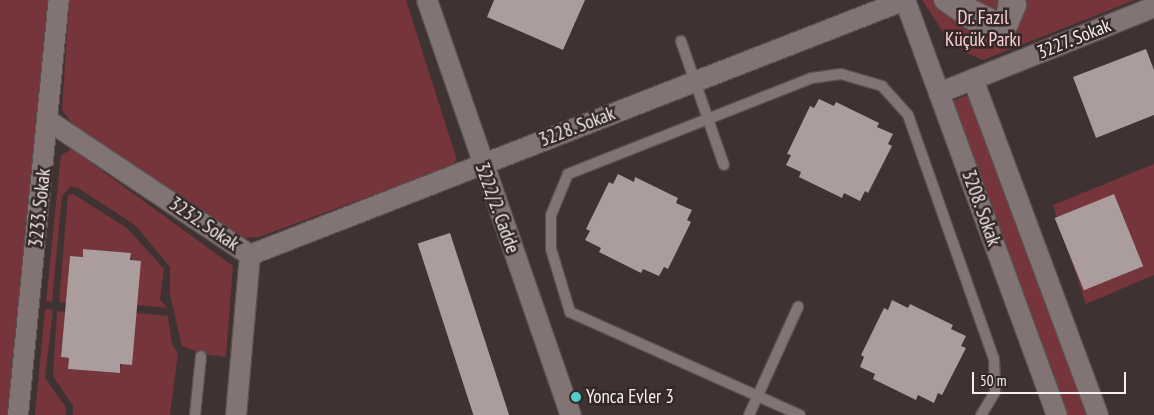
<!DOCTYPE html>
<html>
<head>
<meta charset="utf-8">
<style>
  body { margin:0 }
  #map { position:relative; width:1154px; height:415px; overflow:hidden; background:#3e3232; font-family:"PT Sans Narrow",sans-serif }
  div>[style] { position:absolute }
  .green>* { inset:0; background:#76343b; transform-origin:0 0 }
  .building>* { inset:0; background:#ab9c9d; transform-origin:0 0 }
  .roads { filter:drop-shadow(1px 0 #5c5151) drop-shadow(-1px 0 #5c5151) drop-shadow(0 1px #5c5151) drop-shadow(0 -1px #5c5151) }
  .lane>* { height:10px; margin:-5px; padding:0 5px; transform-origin:5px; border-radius:5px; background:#827474 }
  .street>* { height:20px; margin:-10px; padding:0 10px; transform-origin:10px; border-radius:10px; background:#827474 }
  .dots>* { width:14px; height:14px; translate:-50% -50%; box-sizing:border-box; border:2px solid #342829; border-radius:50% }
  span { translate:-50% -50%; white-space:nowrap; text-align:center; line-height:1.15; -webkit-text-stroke:5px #342829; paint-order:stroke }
  .park-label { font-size:19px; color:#ffd2d4 }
  .street-label { font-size:19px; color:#f7efef }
  .poi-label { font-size:19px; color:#f7efef }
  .left { translate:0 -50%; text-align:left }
  .scale { position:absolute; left:972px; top:372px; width:154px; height:22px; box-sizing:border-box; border:2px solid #f7efef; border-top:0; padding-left:6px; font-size:15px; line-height:18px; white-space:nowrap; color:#f7efef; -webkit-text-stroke:4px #342829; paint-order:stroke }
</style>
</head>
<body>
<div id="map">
  <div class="green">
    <i style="clip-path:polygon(0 0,48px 0,9px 415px,0 415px)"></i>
    <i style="clip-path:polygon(69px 0,406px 0,457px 160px,451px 166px,259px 237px,239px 238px,75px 127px,62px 110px)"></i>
    <i style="clip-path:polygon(922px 0,1135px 0,983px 60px,964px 52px,945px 35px)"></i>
    <i style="left:974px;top:93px;width:342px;height:23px;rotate:70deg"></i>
    <i style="clip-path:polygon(72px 149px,233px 266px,226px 357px,203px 354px,182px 346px,170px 295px,170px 267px,135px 225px,78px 188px,71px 186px,62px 196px,52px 302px,46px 301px,61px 155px)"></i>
    <i style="clip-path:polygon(1154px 164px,1154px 275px,1086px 304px,1053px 205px)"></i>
    <i style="clip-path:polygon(73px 194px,127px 228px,164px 269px,160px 299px,167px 308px,137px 305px,131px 253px,83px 249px,83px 257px,70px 256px,66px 303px,59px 302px,68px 195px)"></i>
    <i style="clip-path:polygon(45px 309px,53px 310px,45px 378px,65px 406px,66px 415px,35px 415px)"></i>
    <i style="clip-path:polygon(57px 311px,65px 312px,61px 357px,69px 358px,68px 369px,119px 373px,136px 313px,168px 316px,172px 344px,178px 353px,170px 415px,73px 415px,73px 406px,53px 376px)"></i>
  </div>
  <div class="building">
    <i style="clip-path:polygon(494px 0,585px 0,563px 50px,487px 17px)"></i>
    <i style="clip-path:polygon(1146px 49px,1154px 70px,1154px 115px,1096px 138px,1073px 77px)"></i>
    <i style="clip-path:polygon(819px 99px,834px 106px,836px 102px,879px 123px,877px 127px,893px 134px,888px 144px,892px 146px,868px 193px,865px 191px,860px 201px,844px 193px,842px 198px,799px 177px,801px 172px,786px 165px,791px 155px,787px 154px,810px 106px,814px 108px)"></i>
    <i style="clip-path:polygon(618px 174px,634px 182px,635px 177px,678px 198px,676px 203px,692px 210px,687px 220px,691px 222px,668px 269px,664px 267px,659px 276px,643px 269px,641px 273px,599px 252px,601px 248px,585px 240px,590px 231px,586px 229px,609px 182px,613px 184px)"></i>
    <i style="left:1114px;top:194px;width:78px;height:64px;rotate:68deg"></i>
    <i style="left:450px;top:233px;width:192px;height:34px;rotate:72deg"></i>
    <i style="clip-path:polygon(83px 249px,131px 253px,130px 260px,141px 261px,132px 365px,120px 364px,120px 373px,68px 369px,69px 358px,61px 357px,70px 256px,83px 257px)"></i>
    <i style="clip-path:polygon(892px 300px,908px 308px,910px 304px,953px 325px,951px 329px,966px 336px,961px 346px,966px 348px,942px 395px,938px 393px,934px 403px,918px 395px,916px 400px,873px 379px,875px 374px,860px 367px,864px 357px,861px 355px,884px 308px,888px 310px)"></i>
  </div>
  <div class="roads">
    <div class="lane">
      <i style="left:681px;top:41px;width:131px;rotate:70.9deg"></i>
      <i style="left:195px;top:415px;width:59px;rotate:-84.2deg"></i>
      <i style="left:749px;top:415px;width:119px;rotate:-65.6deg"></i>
      <i style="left:800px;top:415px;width:252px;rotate:-155.9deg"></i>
      <i style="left:570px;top:312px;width:66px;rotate:-106.8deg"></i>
      <i style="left:551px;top:249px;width:34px;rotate:-90deg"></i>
      <i style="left:551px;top:215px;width:44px;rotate:-67.5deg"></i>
      <i style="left:568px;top:174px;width:262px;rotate:-21.5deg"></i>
      <i style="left:812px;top:78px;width:29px;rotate:-8deg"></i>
      <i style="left:841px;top:74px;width:43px;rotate:16.3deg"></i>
      <i style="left:882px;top:86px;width:39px;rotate:48deg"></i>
      <i style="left:908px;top:115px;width:259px;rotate:70.6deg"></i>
      <i style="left:994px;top:359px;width:33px;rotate:88deg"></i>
      <i style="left:995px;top:392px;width:27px;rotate:121deg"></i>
    </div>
    <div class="street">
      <i style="left:427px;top:0;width:439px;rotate:70.9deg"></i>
      <i style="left:905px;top:0;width:442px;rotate:69.9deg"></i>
      <i style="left:944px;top:0;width:35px;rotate:35deg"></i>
      <i style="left:973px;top:20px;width:22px;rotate:21deg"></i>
      <i style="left:994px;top:28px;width:15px;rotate:-16deg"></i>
      <i style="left:1008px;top:24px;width:21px;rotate:-67deg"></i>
      <i style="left:1016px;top:5px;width:8px;rotate:-157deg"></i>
      <i style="left:1009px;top:2px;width:15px;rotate:101deg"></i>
      <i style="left:1006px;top:17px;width:11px;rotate:153deg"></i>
      <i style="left:996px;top:22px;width:49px;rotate:-153.4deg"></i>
      <i style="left:973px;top:79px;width:358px;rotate:69.6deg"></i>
      <i style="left:939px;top:93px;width:232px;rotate:-21.8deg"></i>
      <i style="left:49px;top:121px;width:242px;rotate:33.7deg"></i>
      <i style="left:250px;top:255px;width:161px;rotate:95deg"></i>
      <i style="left:250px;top:255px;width:703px;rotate:-21.27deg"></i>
      <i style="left:18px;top:415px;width:417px;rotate:-84.4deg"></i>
    </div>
  </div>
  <div class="dots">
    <i style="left:576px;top:397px;background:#52cdcd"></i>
  </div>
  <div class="park-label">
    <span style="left:983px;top:29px">Dr. Fazıl<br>Küçük Parkı</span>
  </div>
  <div class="street-label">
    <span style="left:1074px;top:39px;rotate:-22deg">3227. Sokak</span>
    <span style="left:577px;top:127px;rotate:-21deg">3228. Sokak</span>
    <span style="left:40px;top:208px;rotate:-84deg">3233. Sokak</span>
    <span style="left:497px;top:208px;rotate:70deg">3222/2. Cadde</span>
    <span style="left:981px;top:208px;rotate:70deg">3208. Sokak</span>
    <span style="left:204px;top:224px;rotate:34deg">3232. Sokak</span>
  </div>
  <div class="poi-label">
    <span class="left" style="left:586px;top:397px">Yonca Evler 3</span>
  </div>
  <div class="scale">50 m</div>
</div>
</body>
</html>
